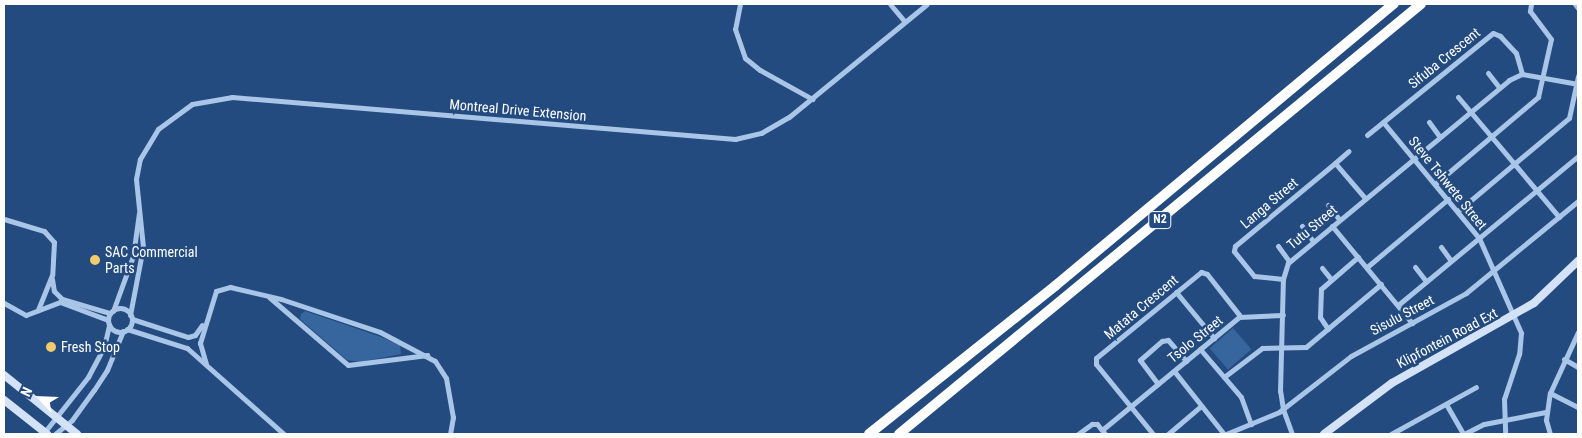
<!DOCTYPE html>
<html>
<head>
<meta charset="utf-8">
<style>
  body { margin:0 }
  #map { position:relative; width:1582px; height:438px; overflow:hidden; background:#234b7f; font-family:"Roboto Condensed",sans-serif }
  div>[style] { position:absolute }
  .green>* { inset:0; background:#37659d; transform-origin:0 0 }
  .street>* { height:5px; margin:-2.5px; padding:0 2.5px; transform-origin:2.5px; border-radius:2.5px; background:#a9c5e7 }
  .street>.ring { margin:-2.5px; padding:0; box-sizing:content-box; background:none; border:5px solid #a9c5e7; border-radius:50% }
  .secondary>* { height:8px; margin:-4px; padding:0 4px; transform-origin:4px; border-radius:4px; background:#d3e2f6 }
  .highway>* { height:10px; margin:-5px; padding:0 5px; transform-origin:5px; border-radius:5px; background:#fff }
  .dots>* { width:14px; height:14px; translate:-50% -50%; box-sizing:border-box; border:2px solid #234b7f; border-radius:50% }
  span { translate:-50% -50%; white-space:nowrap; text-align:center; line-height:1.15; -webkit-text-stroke:5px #234b7f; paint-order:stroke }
  .shield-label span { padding:1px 4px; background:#234b7f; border:1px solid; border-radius:4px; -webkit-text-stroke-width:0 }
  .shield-label { font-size:12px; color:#fff; font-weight:700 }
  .street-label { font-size:14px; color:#fff }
  .poi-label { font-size:14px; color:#fff }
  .left { translate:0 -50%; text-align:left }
  .frame { position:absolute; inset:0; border:5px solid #fff; pointer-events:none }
  .north { position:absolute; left:15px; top:373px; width:50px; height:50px; -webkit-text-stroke:4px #234b7f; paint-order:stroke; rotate:295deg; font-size:14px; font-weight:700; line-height:20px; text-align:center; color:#fff }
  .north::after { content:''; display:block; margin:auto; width:18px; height:22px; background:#fff; clip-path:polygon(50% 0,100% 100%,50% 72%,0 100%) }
</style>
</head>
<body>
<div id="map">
  <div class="green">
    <i style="clip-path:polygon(305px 311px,381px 337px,400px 345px,401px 354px,360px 362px,347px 360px,300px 319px,301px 314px)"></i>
    <i style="left:1233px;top:328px;width:28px;height:31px;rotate:49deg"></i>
  </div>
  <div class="street">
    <i style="left:740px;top:4px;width:25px;rotate:101deg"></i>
    <i style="left:735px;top:29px;width:31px;rotate:71deg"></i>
    <i style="left:745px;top:58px;width:19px;rotate:39deg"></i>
    <i style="left:760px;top:70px;width:60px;rotate:29.1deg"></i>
    <i style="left:890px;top:4px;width:23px;rotate:50deg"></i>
    <i style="left:1575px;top:4px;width:5px;rotate:53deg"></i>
    <i style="left:1488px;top:73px;width:18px;rotate:52deg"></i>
    <i style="left:1458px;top:97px;width:157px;rotate:49.9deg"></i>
    <i style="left:1383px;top:122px;width:151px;rotate:50.4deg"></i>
    <i style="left:1479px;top:238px;width:104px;rotate:66.1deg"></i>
    <i style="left:1521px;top:333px;width:21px;rotate:95deg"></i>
    <i style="left:1519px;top:354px;width:47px;rotate:108.4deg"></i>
    <i style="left:1504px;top:399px;width:35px;rotate:88deg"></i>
    <i style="left:1429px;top:122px;width:17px;rotate:54deg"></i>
    <i style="left:1367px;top:135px;width:162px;rotate:-39deg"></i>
    <i style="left:1493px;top:33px;width:8px;rotate:23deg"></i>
    <i style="left:1500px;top:36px;width:23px;rotate:47deg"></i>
    <i style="left:1516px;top:53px;width:22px;rotate:74deg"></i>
    <i style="left:1335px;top:163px;width:18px;rotate:-41deg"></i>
    <i style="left:1435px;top:184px;width:135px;rotate:-40.2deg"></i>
    <i style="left:1538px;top:97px;width:59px;rotate:-77.4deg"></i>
    <i style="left:1551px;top:39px;width:35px;rotate:-127deg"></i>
    <i style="left:1530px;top:11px;width:7px;rotate:-82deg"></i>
    <i style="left:1328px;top:205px;width:18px;rotate:52deg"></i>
    <i style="left:1458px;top:211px;width:145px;rotate:-40deg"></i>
    <i style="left:1569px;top:118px;width:43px;rotate:-77.9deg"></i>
    <i style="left:4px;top:219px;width:42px;rotate:16.7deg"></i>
    <i style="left:44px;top:231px;width:15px;rotate:48deg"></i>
    <i style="left:54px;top:242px;width:33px;rotate:93deg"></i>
    <i style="left:52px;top:275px;width:38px;rotate:112deg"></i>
    <i style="left:1302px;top:226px;width:19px;rotate:54deg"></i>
    <i style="left:1332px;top:226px;width:126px;rotate:50.5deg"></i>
    <i style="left:1278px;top:246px;width:19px;rotate:54deg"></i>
    <i style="left:1441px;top:247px;width:17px;rotate:54deg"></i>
    <i style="left:1367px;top:267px;width:106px;rotate:-40deg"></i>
    <i style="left:1415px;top:267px;width:18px;rotate:52deg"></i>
    <i style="left:1322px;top:268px;width:14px;rotate:51deg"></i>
    <i style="left:52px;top:279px;width:12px;rotate:81deg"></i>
    <i style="left:54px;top:291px;width:11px;rotate:45deg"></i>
    <i style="left:62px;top:299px;width:50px;rotate:16.3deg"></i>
    <i style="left:1283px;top:279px;width:29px;rotate:-174deg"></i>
    <i style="left:1254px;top:276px;width:32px;rotate:-129deg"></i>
    <i style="left:1234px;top:251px;width:5px;rotate:-79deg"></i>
    <i style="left:1235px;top:246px;width:130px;rotate:-39.7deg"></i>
    <i style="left:1335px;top:163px;width:45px;rotate:49.5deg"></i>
    <i style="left:1176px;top:292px;width:60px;rotate:50.4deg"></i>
    <i style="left:269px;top:297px;width:104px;rotate:40.7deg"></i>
    <i style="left:348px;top:365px;width:80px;rotate:-7.2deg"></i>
    <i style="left:4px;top:303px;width:25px;rotate:29deg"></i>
    <i style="left:26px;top:315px;width:36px;rotate:-21deg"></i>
    <i style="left:60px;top:302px;width:51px;rotate:20.6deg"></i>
    <i style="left:1398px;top:305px;width:234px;rotate:-39.6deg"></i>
    <i class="ring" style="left:108px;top:308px;width:19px;height:19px"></i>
    <i style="left:113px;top:311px;width:59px;rotate:-70deg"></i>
    <i style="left:133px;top:256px;width:43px;rotate:-82.1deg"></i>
    <i style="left:130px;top:315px;width:69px;rotate:-79.2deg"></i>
    <i style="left:143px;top:247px;width:68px;rotate:-95.9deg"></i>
    <i style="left:136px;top:179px;width:20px;rotate:-79deg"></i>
    <i style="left:140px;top:159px;width:35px;rotate:-59deg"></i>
    <i style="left:158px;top:129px;width:42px;rotate:-36.3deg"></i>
    <i style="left:192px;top:104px;width:41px;rotate:-9.9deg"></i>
    <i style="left:232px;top:97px;width:505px;rotate:4.77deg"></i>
    <i style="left:735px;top:139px;width:27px;rotate:-13deg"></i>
    <i style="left:761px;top:133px;width:32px;rotate:-30deg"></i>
    <i style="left:789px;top:117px;width:178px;rotate:-39.3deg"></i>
    <i style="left:132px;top:319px;width:59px;rotate:17.8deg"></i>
    <i style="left:188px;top:337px;width:7px;rotate:-16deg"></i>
    <i style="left:195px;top:335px;width:12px;rotate:-55deg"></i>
    <i style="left:127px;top:329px;width:63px;rotate:17.6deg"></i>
    <i style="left:187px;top:348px;width:130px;rotate:41.6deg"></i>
    <i style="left:1328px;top:329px;width:14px;rotate:-124deg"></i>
    <i style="left:1320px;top:317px;width:28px;rotate:-88deg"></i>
    <i style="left:1321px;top:289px;width:49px;rotate:-40.9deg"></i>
    <i style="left:1200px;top:349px;width:63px;rotate:49.5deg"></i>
    <i style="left:1241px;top:397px;width:29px;rotate:70deg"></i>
    <i style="left:1564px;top:359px;width:16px;rotate:30deg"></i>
    <i style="left:206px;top:364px;width:22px;rotate:-106deg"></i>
    <i style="left:200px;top:343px;width:54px;rotate:-72.9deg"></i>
    <i style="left:216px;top:291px;width:15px;rotate:-16deg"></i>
    <i style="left:230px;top:287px;width:52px;rotate:13.2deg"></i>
    <i style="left:281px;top:299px;width:104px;rotate:18.4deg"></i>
    <i style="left:380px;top:332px;width:62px;rotate:27.8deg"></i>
    <i style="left:435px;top:361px;width:20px;rotate:57deg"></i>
    <i style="left:446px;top:378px;width:40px;rotate:80deg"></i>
    <i style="left:453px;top:417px;width:17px;rotate:100deg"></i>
    <i style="left:1174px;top:371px;width:80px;rotate:51.6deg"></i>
    <i style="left:1224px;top:377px;width:48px;rotate:-37.3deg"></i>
    <i style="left:1262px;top:348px;width:44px;rotate:-1.3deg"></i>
    <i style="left:1306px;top:347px;width:98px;rotate:-40deg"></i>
    <i style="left:1158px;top:384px;width:30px;rotate:-127deg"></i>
    <i style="left:1140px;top:360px;width:29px;rotate:-41deg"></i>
    <i style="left:1162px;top:341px;width:6px;rotate:-9deg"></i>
    <i style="left:1168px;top:340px;width:28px;rotate:49deg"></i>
    <i style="left:1550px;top:393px;width:31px;rotate:27deg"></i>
    <i style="left:1446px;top:404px;width:34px;rotate:60deg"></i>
    <i style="left:1102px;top:430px;width:178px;rotate:-39.5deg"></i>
    <i style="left:1239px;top:317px;width:44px;rotate:-2.6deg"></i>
    <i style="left:43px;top:434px;width:73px;rotate:-51.7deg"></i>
    <i style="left:88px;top:377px;width:34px;rotate:-62deg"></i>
    <i style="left:104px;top:347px;width:23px;rotate:-77deg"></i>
    <i style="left:55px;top:434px;width:22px;rotate:-39deg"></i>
    <i style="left:72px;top:420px;width:37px;rotate:-54deg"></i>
    <i style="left:94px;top:390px;width:24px;rotate:-57deg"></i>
    <i style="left:107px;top:370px;width:42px;rotate:-67.7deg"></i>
    <i style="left:1078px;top:434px;width:17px;rotate:-36deg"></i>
    <i style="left:1092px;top:424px;width:5px"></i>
    <i style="left:1097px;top:424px;width:13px;rotate:51deg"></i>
    <i style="left:1153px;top:434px;width:90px;rotate:-129.2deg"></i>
    <i style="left:1096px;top:364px;width:6px;rotate:-90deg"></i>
    <i style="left:1096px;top:358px;width:136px;rotate:-39.3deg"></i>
    <i style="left:1201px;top:272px;width:6px;rotate:18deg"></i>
    <i style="left:1207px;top:274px;width:53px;rotate:51.8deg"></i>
    <i style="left:1168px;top:434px;width:43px;rotate:-40.3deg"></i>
    <i style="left:1226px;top:434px;width:57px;rotate:-22.5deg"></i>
    <i style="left:1279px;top:412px;width:91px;rotate:-37.9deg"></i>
    <i style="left:1351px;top:356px;width:131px;rotate:-28.7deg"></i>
    <i style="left:1466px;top:293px;width:145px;rotate:-39.4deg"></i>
    <i style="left:1292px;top:434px;width:27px;rotate:-110deg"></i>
    <i style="left:1283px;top:409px;width:18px;rotate:-99deg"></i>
    <i style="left:1280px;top:391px;width:112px;rotate:-88.5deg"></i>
    <i style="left:1283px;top:279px;width:17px;rotate:-73deg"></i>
    <i style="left:1288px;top:263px;width:287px;rotate:-39.6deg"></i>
    <i style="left:1509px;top:80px;width:14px;rotate:-25deg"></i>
    <i style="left:1522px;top:74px;width:57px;rotate:10.1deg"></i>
    <i style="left:1391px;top:434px;width:97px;rotate:-28.9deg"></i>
    <i style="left:1464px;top:434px;width:22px;rotate:-27deg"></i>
    <i style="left:1484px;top:424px;width:63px;rotate:-11deg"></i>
    <i style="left:1550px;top:434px;width:15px;rotate:-106deg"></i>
    <i style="left:1546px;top:420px;width:27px;rotate:-82deg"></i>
    <i style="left:1550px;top:393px;width:67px;rotate:-65.3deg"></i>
  </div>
  <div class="secondary">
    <i style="left:4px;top:375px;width:94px;rotate:38.9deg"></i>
    <i style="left:4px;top:400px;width:55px;rotate:38.3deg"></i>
    <i style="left:1324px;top:434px;width:85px;rotate:-36.9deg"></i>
    <i style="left:1392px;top:383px;width:163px;rotate:-29.4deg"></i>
    <i style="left:1534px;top:303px;width:61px;rotate:-43.7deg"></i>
  </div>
  <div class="highway">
    <i style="left:869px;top:434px;width:238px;rotate:-38.5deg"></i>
    <i style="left:1055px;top:286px;width:441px;rotate:-39.8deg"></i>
    <i style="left:899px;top:434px;width:676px;rotate:-39.48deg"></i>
  </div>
  <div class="dots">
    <i style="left:95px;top:260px;background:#f2cb6c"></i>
    <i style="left:51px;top:347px;background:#f2cb6c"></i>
  </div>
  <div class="shield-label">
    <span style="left:1160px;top:220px">N2</span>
  </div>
  <div class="street-label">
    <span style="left:1444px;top:58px;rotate:-39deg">Sifuba Crescent</span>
    <span style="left:518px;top:110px;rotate:5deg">Montreal Drive Extension</span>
    <span style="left:1448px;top:183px;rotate:51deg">Steve Tshwete Street</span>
    <span style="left:1269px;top:203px;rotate:-40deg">Langa Street</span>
    <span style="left:1312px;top:227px;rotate:-40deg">Tutu Street</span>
    <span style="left:1141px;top:307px;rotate:-40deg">Matata Crescent</span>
    <span style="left:1402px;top:315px;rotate:-28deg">Sisulu Street</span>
    <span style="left:1447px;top:338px;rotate:-28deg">Klipfontein Road Ext</span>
    <span style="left:1195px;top:339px;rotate:-39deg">Tsolo Street</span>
  </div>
  <div class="poi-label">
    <span class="left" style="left:105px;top:260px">SAC Commercial<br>Parts</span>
    <span class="left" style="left:61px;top:347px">Fresh Stop</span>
  </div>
  <div class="frame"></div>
  <div class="north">N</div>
</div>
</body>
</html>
